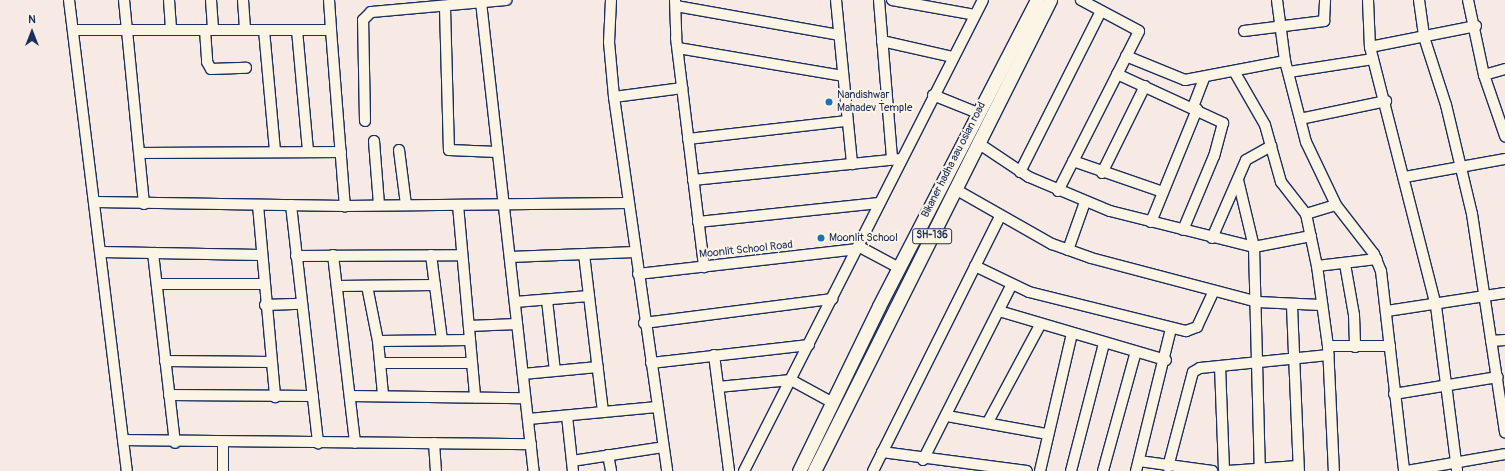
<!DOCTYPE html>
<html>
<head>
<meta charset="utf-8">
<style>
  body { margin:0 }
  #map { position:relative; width:1505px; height:471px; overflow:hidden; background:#f7e9e4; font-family:Pangolin,sans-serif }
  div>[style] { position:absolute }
  .roads { filter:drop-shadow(1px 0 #1b2f5e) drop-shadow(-1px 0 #1b2f5e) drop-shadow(0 1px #1b2f5e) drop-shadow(0 -1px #1b2f5e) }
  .minor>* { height:10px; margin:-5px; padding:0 5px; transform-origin:5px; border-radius:5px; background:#fcf5e5 }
  .major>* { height:13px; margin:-6.5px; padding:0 6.5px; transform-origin:6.5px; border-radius:6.5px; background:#fcf5e5 }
  .dots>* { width:11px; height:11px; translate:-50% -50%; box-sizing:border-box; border:2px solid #fcf5e5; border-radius:50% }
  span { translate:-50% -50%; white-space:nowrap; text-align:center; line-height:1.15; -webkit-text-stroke:4px #fcf5e5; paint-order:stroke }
  .shield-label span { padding:1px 3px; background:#fcf5e5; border:1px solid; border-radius:3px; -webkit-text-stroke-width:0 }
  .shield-label { font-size:10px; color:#1b2f5e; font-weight:700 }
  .poi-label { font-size:11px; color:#1b2f5e }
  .left { translate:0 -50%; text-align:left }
  .street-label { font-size:11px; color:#1b2f5e }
  .north { position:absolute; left:12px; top:12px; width:40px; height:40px; -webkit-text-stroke:3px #fcf5e5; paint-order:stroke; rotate:0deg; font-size:11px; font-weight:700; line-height:16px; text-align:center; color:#1b2f5e }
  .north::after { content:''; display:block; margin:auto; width:14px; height:18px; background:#1b2f5e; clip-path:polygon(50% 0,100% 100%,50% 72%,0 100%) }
</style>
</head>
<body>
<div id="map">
  <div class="roads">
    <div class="minor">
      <i style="left:69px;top:0;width:475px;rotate:83deg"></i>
      <i style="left:124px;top:0;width:205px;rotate:84.4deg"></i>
      <i style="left:169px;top:0;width:30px;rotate:86deg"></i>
      <i style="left:211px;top:0;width:30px;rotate:86deg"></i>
      <i style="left:243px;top:0;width:30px;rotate:86deg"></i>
      <i style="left:329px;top:0;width:30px;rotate:86deg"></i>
      <i style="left:611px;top:0;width:42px;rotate:92.7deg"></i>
      <i style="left:609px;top:42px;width:55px;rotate:84.8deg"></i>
      <i style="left:614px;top:97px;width:378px;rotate:81.9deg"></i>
      <i style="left:675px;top:0;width:38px;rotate:88deg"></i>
      <i style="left:676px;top:38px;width:231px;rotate:83deg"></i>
      <i style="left:836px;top:0;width:165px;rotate:84.4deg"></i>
      <i style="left:879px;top:0;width:160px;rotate:85.3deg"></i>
      <i style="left:892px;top:0;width:84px;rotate:10.2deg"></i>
      <i style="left:1277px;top:0;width:62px;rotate:82.5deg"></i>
      <i style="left:1285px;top:61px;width:84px;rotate:75.5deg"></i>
      <i style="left:1306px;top:142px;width:70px;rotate:64.5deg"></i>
      <i style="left:1336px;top:205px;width:62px;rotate:52.2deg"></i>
      <i style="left:1374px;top:254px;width:18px;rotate:68deg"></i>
      <i style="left:1381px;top:271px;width:201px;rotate:83.4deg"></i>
      <i style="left:1368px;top:0;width:47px;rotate:87.6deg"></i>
      <i style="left:1370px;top:47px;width:267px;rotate:75.7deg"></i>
      <i style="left:1436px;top:306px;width:166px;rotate:82.7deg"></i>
      <i style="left:1419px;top:0;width:37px;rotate:82deg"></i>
      <i style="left:1424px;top:37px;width:71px;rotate:72.1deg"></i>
      <i style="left:1446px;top:105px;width:112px;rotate:76.6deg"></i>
      <i style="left:1472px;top:214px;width:221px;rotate:81.4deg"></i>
      <i style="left:1468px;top:0;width:77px;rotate:78deg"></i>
      <i style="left:1484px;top:75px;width:65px;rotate:71deg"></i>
      <i style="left:481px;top:2px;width:472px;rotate:83.6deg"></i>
      <i style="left:676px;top:6px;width:165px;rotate:10.1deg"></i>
      <i style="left:445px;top:8px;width:142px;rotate:88.4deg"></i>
      <i style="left:449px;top:150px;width:48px;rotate:2.4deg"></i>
      <i style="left:73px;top:30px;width:258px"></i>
      <i style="left:331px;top:30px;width:177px;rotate:85.5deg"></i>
      <i style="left:205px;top:30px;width:32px;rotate:86deg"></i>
      <i style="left:207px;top:62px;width:8px;rotate:60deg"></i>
      <i style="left:211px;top:69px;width:35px;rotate:-2deg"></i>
      <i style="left:264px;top:30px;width:122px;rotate:84.8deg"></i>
      <i style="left:297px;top:30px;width:122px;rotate:84.8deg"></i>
      <i style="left:1244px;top:31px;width:81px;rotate:-7.1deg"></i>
      <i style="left:1324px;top:21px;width:21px;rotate:-87deg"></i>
      <i style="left:882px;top:41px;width:73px;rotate:12.7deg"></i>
      <i style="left:1370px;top:47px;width:108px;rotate:-11.2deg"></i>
      <i style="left:678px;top:48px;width:167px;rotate:9.6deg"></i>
      <i style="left:1126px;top:56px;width:64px;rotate:22.1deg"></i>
      <i style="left:1185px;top:80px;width:102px;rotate:-10.8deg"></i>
      <i style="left:1234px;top:71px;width:62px;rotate:60.1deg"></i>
      <i style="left:1265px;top:125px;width:59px;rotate:74.3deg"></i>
      <i style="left:1281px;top:182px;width:41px;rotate:52deg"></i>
      <i style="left:1306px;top:214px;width:53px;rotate:78.1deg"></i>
      <i style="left:1317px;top:266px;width:81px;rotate:82.2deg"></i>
      <i style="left:1328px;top:346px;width:125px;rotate:87.3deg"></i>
      <i style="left:1289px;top:72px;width:85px;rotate:-8.8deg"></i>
      <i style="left:1117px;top:74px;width:117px;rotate:24.8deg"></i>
      <i style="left:1223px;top:123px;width:34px;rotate:105deg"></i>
      <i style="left:1214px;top:156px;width:80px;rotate:112.7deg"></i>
      <i style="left:1484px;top:75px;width:22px;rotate:-16deg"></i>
      <i style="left:933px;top:95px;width:48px;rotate:21.8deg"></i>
      <i style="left:614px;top:97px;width:69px;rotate:-7.5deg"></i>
      <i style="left:1193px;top:107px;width:30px;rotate:-69deg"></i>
      <i style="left:1300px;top:119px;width:88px;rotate:-11.8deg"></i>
      <i style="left:365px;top:121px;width:101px;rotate:-91.1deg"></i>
      <i style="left:363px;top:20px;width:11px;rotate:-45deg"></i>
      <i style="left:371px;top:12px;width:136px;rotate:-5.1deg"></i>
      <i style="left:688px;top:139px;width:160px;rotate:-6.5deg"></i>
      <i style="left:374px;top:141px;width:64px;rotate:85.5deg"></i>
      <i style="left:978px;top:143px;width:61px;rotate:33.7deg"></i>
      <i style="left:1029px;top:177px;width:88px;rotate:22.8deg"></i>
      <i style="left:1110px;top:211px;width:148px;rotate:14deg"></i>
      <i style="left:1254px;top:247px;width:58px;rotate:-10.9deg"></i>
      <i style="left:399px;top:150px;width:55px;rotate:82.7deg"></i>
      <i style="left:141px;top:153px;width:200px;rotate:-0.3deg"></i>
      <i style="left:1073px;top:161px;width:95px;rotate:19deg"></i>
      <i style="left:1020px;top:172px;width:180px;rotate:-63.3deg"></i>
      <i style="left:1102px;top:173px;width:97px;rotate:-63.7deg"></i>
      <i style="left:1405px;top:177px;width:102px;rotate:-10.2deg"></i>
      <i style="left:693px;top:180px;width:209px;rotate:-5.8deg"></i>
      <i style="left:1238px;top:180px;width:69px;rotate:76.6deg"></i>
      <i style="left:1254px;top:247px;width:223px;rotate:88.5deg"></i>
      <i style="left:955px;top:189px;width:112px;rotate:29.6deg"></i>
      <i style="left:1052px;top:244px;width:41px;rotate:19.7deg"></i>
      <i style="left:1091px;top:258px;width:173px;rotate:14.8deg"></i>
      <i style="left:1258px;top:302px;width:62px;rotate:2.8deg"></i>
      <i style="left:1058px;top:191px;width:179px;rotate:-63.1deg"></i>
      <i style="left:1139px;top:31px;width:66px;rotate:-151.9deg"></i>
      <i style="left:96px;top:202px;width:249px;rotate:0.9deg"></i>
      <i style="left:345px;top:206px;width:283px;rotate:-0.6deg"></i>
      <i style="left:258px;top:205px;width:193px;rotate:84.9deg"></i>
      <i style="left:291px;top:205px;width:240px;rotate:83.5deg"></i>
      <i style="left:458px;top:205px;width:193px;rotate:84.9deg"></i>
      <i style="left:1306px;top:214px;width:31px;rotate:-17deg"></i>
      <i style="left:698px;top:222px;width:182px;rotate:-6deg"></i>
      <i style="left:1151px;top:222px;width:122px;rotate:-67.8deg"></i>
      <i style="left:1212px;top:238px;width:85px;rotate:-66.4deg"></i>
      <i style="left:1246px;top:160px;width:29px;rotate:-29deg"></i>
      <i style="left:858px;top:246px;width:47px;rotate:28.2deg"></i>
      <i style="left:1068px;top:250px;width:51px;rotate:-70.5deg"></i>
      <i style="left:101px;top:252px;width:159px;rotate:1.1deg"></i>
      <i style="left:153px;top:253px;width:191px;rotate:83.4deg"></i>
      <i style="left:584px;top:254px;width:42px;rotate:83.2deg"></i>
      <i style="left:333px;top:255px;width:189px;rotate:83.3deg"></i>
      <i style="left:431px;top:255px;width:86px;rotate:82.6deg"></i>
      <i style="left:296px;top:256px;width:166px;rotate:-0.3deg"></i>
      <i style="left:510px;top:257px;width:125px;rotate:-2.3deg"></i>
      <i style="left:1345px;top:264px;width:52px;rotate:80deg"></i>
      <i style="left:1354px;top:315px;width:32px;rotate:88deg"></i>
      <i style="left:975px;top:266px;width:60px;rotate:25.7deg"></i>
      <i style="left:1029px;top:292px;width:162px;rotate:14deg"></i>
      <i style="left:1186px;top:331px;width:12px;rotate:-20deg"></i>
      <i style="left:1197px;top:327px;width:40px;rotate:-65deg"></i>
      <i style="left:1317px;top:266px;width:60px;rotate:-6.7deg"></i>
      <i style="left:638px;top:274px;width:219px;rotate:-6.5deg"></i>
      <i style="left:157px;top:284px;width:106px"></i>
      <i style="left:337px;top:286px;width:98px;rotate:-0.6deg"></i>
      <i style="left:367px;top:286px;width:56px;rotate:78.7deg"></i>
      <i style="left:378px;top:341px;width:54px;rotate:84.7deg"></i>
      <i style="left:547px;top:300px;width:71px;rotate:83.6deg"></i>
      <i style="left:515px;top:302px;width:74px;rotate:-4.6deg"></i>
      <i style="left:589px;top:296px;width:117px;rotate:83.1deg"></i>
      <i style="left:265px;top:305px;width:36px;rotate:-2deg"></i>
      <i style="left:1292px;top:306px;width:165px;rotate:87.6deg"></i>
      <i style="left:999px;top:311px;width:174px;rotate:16.4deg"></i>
      <i style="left:1387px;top:311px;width:119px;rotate:-8.7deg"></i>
      <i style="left:644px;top:323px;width:190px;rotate:-7.3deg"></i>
      <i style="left:469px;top:326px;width:48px;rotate:-2.4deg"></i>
      <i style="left:378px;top:341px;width:92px;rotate:-0.6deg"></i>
      <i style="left:1491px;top:341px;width:14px;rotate:-4deg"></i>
      <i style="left:1328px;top:346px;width:62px"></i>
      <i style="left:714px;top:355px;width:117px;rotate:82.6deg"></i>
      <i style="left:165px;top:361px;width:106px;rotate:0.5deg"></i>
      <i style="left:380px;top:363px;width:92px"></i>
      <i style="left:651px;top:363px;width:159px;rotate:-6.5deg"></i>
      <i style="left:1220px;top:366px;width:105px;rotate:87.8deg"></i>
      <i style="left:523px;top:374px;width:75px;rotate:-5.3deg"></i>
      <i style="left:718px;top:387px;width:73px;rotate:-5.5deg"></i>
      <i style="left:791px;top:380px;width:48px;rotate:28.7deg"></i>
      <i style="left:1394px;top:394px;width:105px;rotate:-9.3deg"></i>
      <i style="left:169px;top:395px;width:144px;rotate:0.4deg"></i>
      <i style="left:350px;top:396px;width:175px;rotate:0.7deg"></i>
      <i style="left:567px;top:416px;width:55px;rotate:83.8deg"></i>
      <i style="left:947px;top:416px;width:102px;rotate:10.2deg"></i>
      <i style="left:528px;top:419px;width:130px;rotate:-5.3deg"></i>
      <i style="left:988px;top:422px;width:110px;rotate:-61.8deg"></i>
      <i style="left:123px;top:440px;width:408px;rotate:0.6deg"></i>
      <i style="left:223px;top:443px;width:28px;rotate:90deg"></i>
      <i style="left:434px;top:443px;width:28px;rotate:86deg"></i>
      <i style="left:882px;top:452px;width:146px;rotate:7.5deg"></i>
      <i style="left:608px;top:455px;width:16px;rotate:79deg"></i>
      <i style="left:923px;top:460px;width:197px;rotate:-63.2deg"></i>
      <i style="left:572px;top:461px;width:92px;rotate:-8.7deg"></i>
      <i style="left:1139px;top:461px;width:74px;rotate:7.8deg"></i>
      <i style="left:1168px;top:467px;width:98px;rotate:-75.3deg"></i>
      <i style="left:1193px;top:372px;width:8px;rotate:-30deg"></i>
      <i style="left:1200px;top:368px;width:129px;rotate:-5.8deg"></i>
      <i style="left:744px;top:471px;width:528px;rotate:-63.1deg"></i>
      <i style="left:873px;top:471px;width:285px;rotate:-63.5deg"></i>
      <i style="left:1040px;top:471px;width:141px;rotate:-76.9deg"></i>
      <i style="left:1071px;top:471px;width:132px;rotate:-75.5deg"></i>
      <i style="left:1103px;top:471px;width:124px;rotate:-74.6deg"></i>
      <i style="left:1136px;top:471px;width:146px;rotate:-76.2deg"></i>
      <i style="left:1228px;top:471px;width:70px;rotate:-4.1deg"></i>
      <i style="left:1407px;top:471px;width:99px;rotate:-9.8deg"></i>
    </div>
    <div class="major">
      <i style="left:799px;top:471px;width:183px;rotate:-64.1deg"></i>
      <i style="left:879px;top:306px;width:344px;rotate:-62.7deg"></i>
      <i style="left:814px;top:471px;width:527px;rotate:-63.39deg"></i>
    </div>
  </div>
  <div class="dots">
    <i style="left:829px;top:102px;background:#1f6fb2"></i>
    <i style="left:821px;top:238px;background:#1f6fb2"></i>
  </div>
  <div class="shield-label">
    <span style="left:932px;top:236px">SH-136</span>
  </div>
  <div class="poi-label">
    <span class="left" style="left:837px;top:102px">Nandishwar<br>Mahadev Temple</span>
    <span class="left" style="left:829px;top:238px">Moonlit School</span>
  </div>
  <div class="street-label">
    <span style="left:954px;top:160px;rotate:-63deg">Bikaner hadha aau osian road</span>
    <span style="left:746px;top:250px;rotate:-6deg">Moonlit School Road</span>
  </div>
  <div class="north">N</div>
</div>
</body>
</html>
